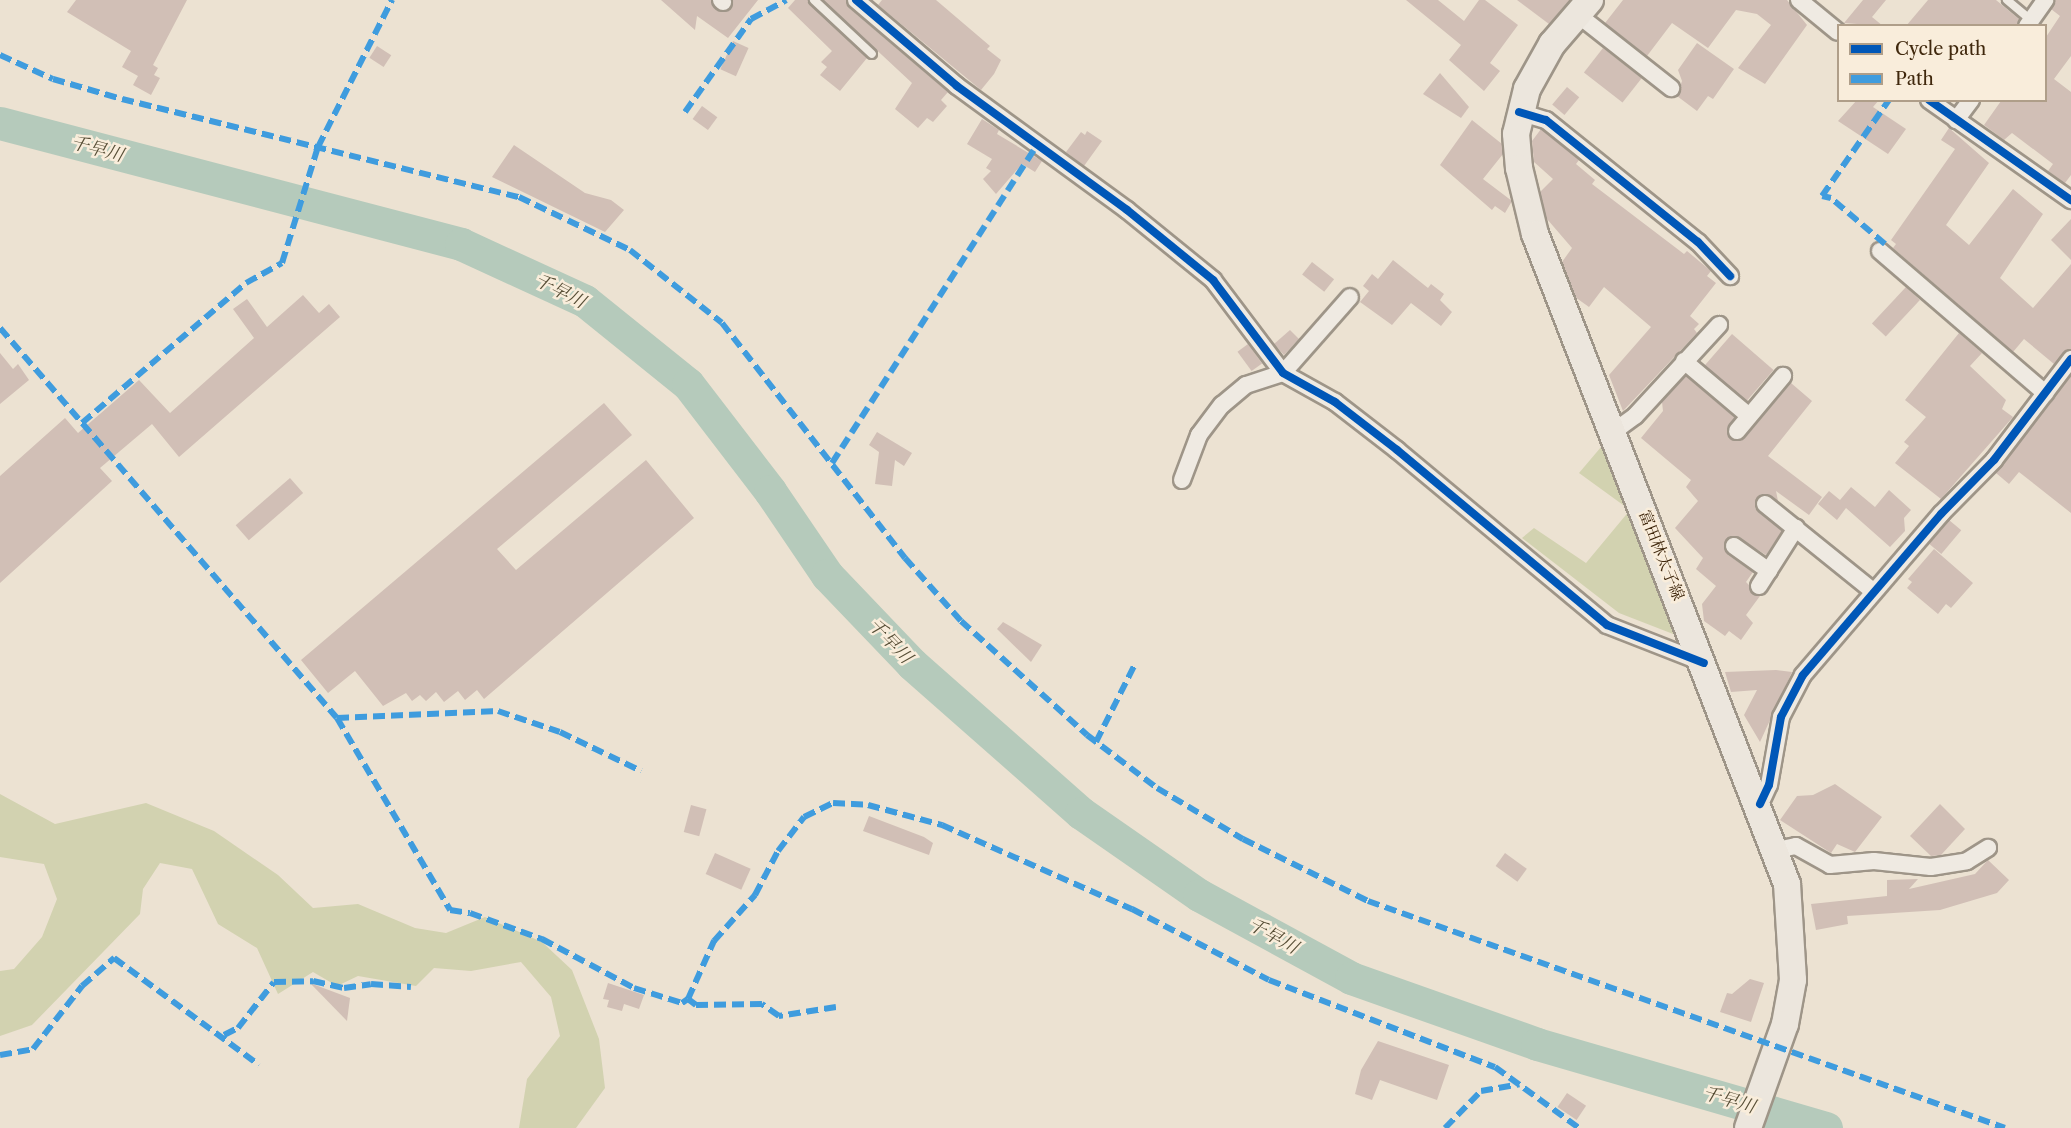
<!DOCTYPE html>
<html>
<head>
<meta charset="utf-8">
<style>
  body { margin:0 }
  #map { position:relative; width:2071px; height:1128px; overflow:hidden; background:#ece2d2; font-family:"Libre Caslon Text","Noto Serif JP",serif }
  div>[style] { position:absolute }
  .green>* { inset:0; background:#d2d2b0 }
  .river>* { height:33px; margin:-16.5px; padding:0 16.5px; transform-origin:16.5px; border-radius:16.5px; background:#b5cabb }
  .building>* { inset:0; background:#d1bfb6; transform-origin:0 0 }
  .roads { filter:drop-shadow(2px 0 #9e9588) drop-shadow(-2px 0 #9e9588) drop-shadow(0 2px #9e9588) drop-shadow(0 -2px #9e9588) }
  .lane>* { height:8px; margin:-4px; padding:0 4px; transform-origin:4px; border-radius:4px; background:#efeae2 }
  .street>* { height:16px; margin:-8px; padding:0 8px; transform-origin:8px; border-radius:8px; background:#efeae2 }
  .primary>* { height:26px; margin:-13px; padding:0 13px; transform-origin:13px; border-radius:13px; background:#ece6dd }
  .quiet>* { height:6px; margin-top:-3px; transform-origin:0; background:repeating-linear-gradient(90deg,#3f9cde 0 12px,transparent 0 18px) }
  .cycleway>* { height:8px; margin:-4px; padding:0 4px; transform-origin:4px; border-radius:4px; background:#0057b8 }
  span { translate:-50% -50%; white-space:nowrap; text-align:center; line-height:1.15; -webkit-text-stroke:5px #f9eddb; paint-order:stroke }
  .street-label { font-size:16px; color:#40280d }
  .water-label { font-size:18px; color:#574e36; font-style:italic }
  .legend { position:absolute; left:1837px; top:24px; width:210px; height:78px; box-sizing:border-box; background:#f9eddb; border:2px solid #af9e89; margin:0; padding:8px 10px; list-style:none; font-size:18px; color:#40280d }
  .legend li { display:flex; align-items:center; gap:12px; height:30px }
  .legend b { width:30px; border:2px solid #af9e89 }
</style>
</head>
<body>
<div id="map">
  <div class="green">
    <i style="clip-path:polygon(1607px 440px,1686px 639px,1619px 613px,1522px 538px,1534px 528px,1586px 563px,1630px 510px,1579px 473px)"></i>
    <i style="clip-path:polygon(0 794px,55px 824px,146px 803px,214px 831px,278px 875px,313px 908px,358px 904px,415px 928px,446px 933px,485px 917px,542px 942px,572px 970px,599px 1039px,605px 1088px,576px 1128px,519px 1128px,527px 1079px,560px 1036px,551px 997px,521px 962px,471px 971px,434px 968px,416px 986px,358px 976px,337px 986px,313px 972px,278px 994px,257px 948px,218px 924px,192px 869px,160px 863px,143px 889px,140px 914px,32px 1025px,0 1036px,0 971px,14px 969px,42px 937px,57px 899px,44px 864px,0 857px)"></i>
  </div>
  <div class="river">
    <i style="left:0;top:123px;width:477px;rotate:14.7deg"></i>
    <i style="left:461px;top:244px;width:136px;rotate:24.7deg"></i>
    <i style="left:585px;top:301px;width:132px;rotate:38.9deg"></i>
    <i style="left:688px;top:384px;width:135px;rotate:52.5deg"></i>
    <i style="left:770px;top:491px;width:102px;rotate:55.8deg"></i>
    <i style="left:827px;top:575px;width:123px;rotate:46.3deg"></i>
    <i style="left:912px;top:664px;width:225px;rotate:41.4deg"></i>
    <i style="left:1081px;top:813px;width:144px;rotate:34.8deg"></i>
    <i style="left:1199px;top:895px;width:173px;rotate:28.6deg"></i>
    <i style="left:1351px;top:978px;width:197px;rotate:19.5deg"></i>
    <i style="left:1537px;top:1044px;width:301px;rotate:16.2deg"></i>
  </div>
  <div class="building">
    <i style="clip-path:polygon(76px 0,187px 0,153px 65px,158px 68px,154px 75px,160px 78px,151px 95px,133px 85px,138px 76px,122px 67px,131px 51px,67px 12px)"></i>
    <i style="clip-path:polygon(661px 0,711px 0,721px 12px,730px 10px,733px 0,758px 0,728px 38px,697px 16px,695px 30px)"></i>
    <i style="clip-path:polygon(795px 0,808px 0,867px 58px,840px 91px,820px 75px,827px 67px,821px 62px,832px 51px,788px 8px)"></i>
    <i style="clip-path:polygon(823px 0,846px 0,849px 8px,948px 92px,941px 100px,947px 106px,933px 122px,927px 118px,918px 128px,895px 109px,912px 83px)"></i>
    <i style="clip-path:polygon(882px 0,936px 0,990px 46px,987px 49px,1001px 60px,994px 74px,981px 90px,878px 5px)"></i>
    <i style="clip-path:polygon(1406px 0,1438px 0,1464px 21px,1479px 0,1485px 0,1518px 25px,1490px 63px,1500px 71px,1484px 91px,1449px 60px,1461px 45px)"></i>
    <i style="clip-path:polygon(1517px 0,1570px 0,1549px 24px)"></i>
    <i style="clip-path:polygon(1623px 0,1787px 0,1807px 25px,1765px 84px,1738px 68px,1771px 25px,1757px 14px,1736px 10px,1708px 48px,1672px 23px,1647px 56px,1605px 23px)"></i>
    <i style="clip-path:polygon(1863px 0,1886px 0,1872px 17px,1883px 26px,1844px 23px)"></i>
    <i style="clip-path:polygon(1928px 0,1996px 0,2019px 19px,2017px 26px,1906px 26px)"></i>
    <i style="clip-path:polygon(2055px 0,2071px 0,2071px 56px,2054px 79px,2071px 92px,2071px 175px,2065px 183px,2048px 171px,2053px 164px,2012px 133px,2004px 140px,1984px 125px,2001px 101px,2046px 100px,2046px 37px,2060px 16px,2051px 9px)"></i>
    <i style="left:733px;top:41px;width:17px;height:31px;rotate:24deg"></i>
    <i style="clip-path:polygon(1697px 43px,1734px 69px,1713px 99px,1708px 96px,1697px 111px,1677px 96px,1682px 81px,1678px 70px)"></i>
    <i style="left:377px;top:46px;width:17px;height:14px;rotate:33deg"></i>
    <i style="left:1603px;top:48px;width:49px;height:31px;rotate:38deg"></i>
    <i style="clip-path:polygon(1440px 73px,1469px 107px,1461px 118px,1423px 94px)"></i>
    <i style="left:1567px;top:87px;width:16px;height:23px;rotate:40deg"></i>
    <i style="clip-path:polygon(1857px 100px,1879px 100px,1873px 107px,1906px 129px,1888px 154px,1838px 121px)"></i>
    <i style="left:702px;top:106px;width:19px;height:16px;rotate:36deg"></i>
    <i style="clip-path:polygon(982px 119px,999px 130px,997px 134px,1042px 161px,1035px 172px,1022px 164px,996px 194px,983px 179px,991px 171px,986px 168px,992px 159px,967px 144px)"></i>
    <i style="clip-path:polygon(1472px 120px,1502px 144px,1503px 154px,1483px 179px,1512px 201px,1505px 213px,1495px 206px,1492px 210px,1440px 165px)"></i>
    <i style="clip-path:polygon(1949px 128px,1989px 163px,1946px 225px,1969px 245px,2013px 189px,2043px 214px,2000px 278px,2033px 308px,2071px 264px,2071px 349px,2054px 364px,2024px 339px,2013px 352px,1893px 248px,1896px 244px,1891px 240px,1955px 149px,1941px 140px)"></i>
    <i style="clip-path:polygon(1541px 129px,1579px 160px,1576px 164px,1595px 180px,1592px 184px,1684px 254px,1687px 251px,1711px 271px,1707px 276px,1716px 283px,1690px 316px,1699px 324px,1694px 329px,1697px 333px,1623px 411px,1609px 375px,1651px 327px,1604px 287px,1589px 307px,1575px 297px,1562px 262px,1572px 248px,1547px 219px,1540px 192px,1553px 179px,1534px 162px,1532px 141px)"></i>
    <i style="clip-path:polygon(1087px 131px,1102px 141px,1084px 166px,1066px 152px,1081px 132px,1085px 135px)"></i>
    <i style="clip-path:polygon(514px 145px,585px 193px,611px 200px,624px 210px,605px 232px,492px 177px)"></i>
    <i style="clip-path:polygon(2071px 219px,2071px 260px,2051px 240px)"></i>
    <i style="clip-path:polygon(1393px 260px,1428px 288px,1431px 284px,1444px 294px,1440px 300px,1452px 312px,1441px 326px,1411px 303px,1392px 325px,1360px 302px,1369px 291px,1363px 286px,1372px 274px,1378px 279px)"></i>
    <i style="left:1312px;top:262px;width:28px;height:16px;rotate:38deg"></i>
    <i style="left:1906px;top:287px;width:19px;height:50px;rotate:43deg"></i>
    <i style="clip-path:polygon(303px 295px,319px 313px,329px 304px,340px 317px,179px 457px,152px 424px,100px 468px,112px 481px,0 583px,0 476px,65px 418px,78px 433px,139px 380px,170px 413px,254px 338px,233px 309px,247px 299px,267px 327px)"></i>
    <i style="clip-path:polygon(1290px 330px,1299px 339px,1284px 355px,1274px 344px)"></i>
    <i style="clip-path:polygon(1959px 333px,1982px 353px,1970px 366px,2006px 400px,2002px 409px,2013px 417px,1941px 499px,1895px 463px,1909px 446px,1904px 442px,1926px 417px,1905px 400px)"></i>
    <i style="left:1732px;top:334px;width:55px;height:42px;rotate:41deg"></i>
    <i style="left:1248px;top:344px;width:24px;height:13px;rotate:54deg"></i>
    <i style="clip-path:polygon(0 353px,13px 369px,18px 364px,29px 380px,0 404px)"></i>
    <i style="clip-path:polygon(1686px 376px,1735px 418px,1727px 430px,1735px 441px,1745px 438px,1791px 383px,1812px 401px,1768px 456px,1822px 497px,1809px 515px,1776px 491px,1778px 501px,1761px 494px,1755px 508px,1782px 531px,1766px 555px,1736px 536px,1724px 544px,1728px 555px,1753px 572px,1746px 582px,1760px 596px,1746px 615px,1753px 623px,1741px 640px,1729px 631px,1725px 636px,1704px 621px,1702px 604px,1716px 586px,1696px 569px,1703px 558px,1675px 528px,1698px 501px,1686px 487px,1691px 480px,1641px 438px,1663px 411px,1662px 402px)"></i>
    <i style="clip-path:polygon(2071px 376px,2071px 513px,2019px 472px,2009px 484px,1996px 473px)"></i>
    <i style="clip-path:polygon(604px 403px,632px 435px,497px 549px,516px 570px,646px 460px,694px 518px,484px 699px,477px 690px,465px 700px,458px 691px,444px 702px,436px 692px,426px 701px,420px 695px,412px 701px,406px 693px,383px 706px,355px 671px,328px 693px,301px 660px)"></i>
    <i style="clip-path:polygon(877px 432px,912px 453px,904px 466px,895px 460px,892px 486px,875px 484px,879px 452px,869px 445px)"></i>
    <i style="left:290px;top:478px;width:20px;height:72px;rotate:49deg"></i>
    <i style="clip-path:polygon(1851px 487px,1875px 507px,1889px 490px,1911px 510px,1904px 518px,1905px 531px,1890px 547px,1846px 508px,1837px 520px,1818px 504px,1829px 491px,1840px 500px)"></i>
    <i style="left:1949px;top:520px;width:16px;height:31px;rotate:40deg"></i>
    <i style="clip-path:polygon(1934px 549px,1973px 583px,1951px 608px,1946px 604px,1938px 614px,1907px 588px,1912px 582px,1908px 579px)"></i>
    <i style="clip-path:polygon(1003px 622px,1042px 645px,1031px 662px,997px 629px)"></i>
    <i style="clip-path:polygon(1776px 670px,1792px 672px,1760px 742px,1744px 715px,1757px 690px,1731px 692px,1725px 672px)"></i>
    <i style="clip-path:polygon(1835px 784px,1882px 817px,1855px 852px,1837px 844px,1831px 853px,1780px 820px,1797px 796px,1813px 795px)"></i>
    <i style="clip-path:polygon(1940px 804px,1965px 829px,1941px 855px,1931px 856px,1910px 836px)"></i>
    <i style="left:691px;top:805px;width:16px;height:28px;rotate:15deg"></i>
    <i style="clip-path:polygon(869px 816px,924px 837px,933px 843px,929px 855px,863px 831px)"></i>
    <i style="left:715px;top:853px;width:39px;height:23px;rotate:24deg"></i>
    <i style="left:1505px;top:853px;width:27px;height:16px;rotate:36deg"></i>
    <i style="clip-path:polygon(1988px 860px,2009px 880px,1997px 893px,1940px 910px,1847px 916px,1848px 924px,1816px 930px,1811px 904px,1887px 896px,1887px 880px,1918px 879px,1909px 889px,1975px 874px)"></i>
    <i style="clip-path:polygon(1750px 979px,1764px 983px,1751px 1022px,1720px 1012px,1727px 993px,1732px 994px)"></i>
    <i style="clip-path:polygon(310px 983px,350px 998px,347px 1021px)"></i>
    <i style="clip-path:polygon(608px 983px,644px 995px,639px 1009px,624px 1004px,622px 1011px,607px 1007px,609px 1000px,603px 999px)"></i>
    <i style="clip-path:polygon(1378px 1041px,1449px 1065px,1437px 1100px,1380px 1080px,1372px 1100px,1355px 1094px,1361px 1070px)"></i>
    <i style="left:1567px;top:1093px;width:23px;height:17px;rotate:34deg"></i>
  </div>
  <div class="roads">
    <div class="lane">
      <i style="left:814px;top:0;width:79px;rotate:43deg"></i>
      <i style="left:2007px;top:0;width:31px;rotate:40deg"></i>
    </div>
    <div class="street">
      <i style="left:721px;top:0;width:3px;rotate:45deg"></i>
      <i style="left:856px;top:0;width:133px;rotate:40.4deg"></i>
      <i style="left:957px;top:86px;width:210px;rotate:36.1deg"></i>
      <i style="left:1127px;top:210px;width:111px;rotate:39.1deg"></i>
      <i style="left:1213px;top:280px;width:116px;rotate:53deg"></i>
      <i style="left:1283px;top:373px;width:60px;rotate:29.1deg"></i>
      <i style="left:1335px;top:402px;width:78px;rotate:37.7deg"></i>
      <i style="left:1397px;top:450px;width:273px;rotate:39.8deg"></i>
      <i style="left:1607px;top:625px;width:104px;rotate:21.4deg"></i>
      <i style="left:1799px;top:0;width:50px;rotate:39.4deg"></i>
      <i style="left:1577px;top:14px;width:120px;rotate:38.2deg"></i>
      <i style="left:2027px;top:26px;width:32px;rotate:-55deg"></i>
      <i style="left:1929px;top:100px;width:174px;rotate:35.2deg"></i>
      <i style="left:1519px;top:112px;width:28px;rotate:17deg"></i>
      <i style="left:1546px;top:120px;width:195px;rotate:38.8deg"></i>
      <i style="left:1698px;top:242px;width:47px;rotate:46.7deg"></i>
      <i style="left:1956px;top:120px;width:25px;rotate:-53deg"></i>
      <i style="left:1880px;top:251px;width:218px;rotate:40.7deg"></i>
      <i style="left:1684px;top:361px;width:85px;rotate:40.2deg"></i>
      <i style="left:1737px;top:431px;width:72px;rotate:-50.1deg"></i>
      <i style="left:1613px;top:432px;width:27px;rotate:-36deg"></i>
      <i style="left:1635px;top:416px;width:124px;rotate:-47.3deg"></i>
      <i style="left:1182px;top:480px;width:48px;rotate:-69.3deg"></i>
      <i style="left:1199px;top:435px;width:38px;rotate:-53deg"></i>
      <i style="left:1222px;top:405px;width:31px;rotate:-40deg"></i>
      <i style="left:1246px;top:385px;width:39px;rotate:-18deg"></i>
      <i style="left:1283px;top:373px;width:101px;rotate:-48.6deg"></i>
      <i style="left:1765px;top:504px;width:139px;rotate:38.9deg"></i>
      <i style="left:1734px;top:546px;width:43px;rotate:35.5deg"></i>
      <i style="left:1759px;top:586px;width:69px;rotate:-57.5deg"></i>
      <i style="left:1760px;top:804px;width:21px;rotate:-65deg"></i>
      <i style="left:1769px;top:785px;width:69px;rotate:-80deg"></i>
      <i style="left:1781px;top:717px;width:47px;rotate:-62.4deg"></i>
      <i style="left:1803px;top:675px;width:212px;rotate:-49.4deg"></i>
      <i style="left:1941px;top:514px;width:76px;rotate:-45.5deg"></i>
      <i style="left:1994px;top:460px;width:127px;rotate:-52.7deg"></i>
      <i style="left:1777px;top:850px;width:19px;rotate:-12deg"></i>
      <i style="left:1796px;top:846px;width:39px;rotate:29deg"></i>
      <i style="left:1830px;top:865px;width:44px;rotate:-5.2deg"></i>
      <i style="left:1874px;top:861px;width:57px;rotate:6deg"></i>
      <i style="left:1931px;top:867px;width:36px;rotate:-9deg"></i>
      <i style="left:1967px;top:861px;width:25px;rotate:-32deg"></i>
    </div>
    <div class="primary">
      <i style="left:1590px;top:0;width:58px;rotate:130.8deg"></i>
      <i style="left:1552px;top:44px;width:51px;rotate:119.1deg"></i>
      <i style="left:1527px;top:89px;width:46px;rotate:103.7deg"></i>
      <i style="left:1516px;top:134px;width:34px;rotate:85deg"></i>
      <i style="left:1519px;top:168px;width:68px;rotate:76.4deg"></i>
      <i style="left:1535px;top:234px;width:697px;rotate:68.81deg"></i>
      <i style="left:1787px;top:884px;width:96px;rotate:86.4deg"></i>
      <i style="left:1793px;top:980px;width:45px;rotate:100.3deg"></i>
      <i style="left:1785px;top:1024px;width:110px;rotate:109.6deg"></i>
    </div>
  </div>
  <div class="quiet">
    <i style="left:0;top:55px;width:58px;rotate:24.4deg"></i>
    <i style="left:53px;top:79px;width:72px;rotate:16.2deg"></i>
    <i style="left:122px;top:99px;width:409px;rotate:13.9deg"></i>
    <i style="left:519px;top:197px;width:123px;rotate:25.5deg"></i>
    <i style="left:630px;top:250px;width:117px;rotate:38.4deg"></i>
    <i style="left:722px;top:323px;width:298px;rotate:52.1deg"></i>
    <i style="left:905px;top:558px;width:84px;rotate:48.4deg"></i>
    <i style="left:961px;top:621px;width:170px;rotate:42.1deg"></i>
    <i style="left:1087px;top:735px;width:88px;rotate:37.1deg"></i>
    <i style="left:1157px;top:788px;width:100px;rotate:30.7deg"></i>
    <i style="left:1243px;top:839px;width:140px;rotate:26.4deg"></i>
    <i style="left:1368px;top:901px;width:676px;rotate:19.61deg"></i>
    <i style="left:685px;top:112px;width:114px;rotate:-54.6deg"></i>
    <i style="left:751px;top:19px;width:40px;rotate:-28deg"></i>
    <i style="left:1885px;top:244px;width:71px;rotate:-139.6deg"></i>
    <i style="left:1831px;top:198px;width:9px;rotate:-167deg"></i>
    <i style="left:1822px;top:196px;width:117px;rotate:-55.1deg"></i>
    <i style="left:0;top:328px;width:515px;rotate:49.17deg"></i>
    <i style="left:337px;top:718px;width:223px;rotate:59.5deg"></i>
    <i style="left:450px;top:910px;width:20px;rotate:9deg"></i>
    <i style="left:470px;top:913px;width:77px;rotate:19.9deg"></i>
    <i style="left:542px;top:939px;width:104px;rotate:28deg"></i>
    <i style="left:634px;top:988px;width:50px;rotate:17.4deg"></i>
    <i style="left:682px;top:1003px;width:7px;rotate:-34deg"></i>
    <i style="left:82px;top:423px;width:216px;rotate:-40.5deg"></i>
    <i style="left:246px;top:283px;width:41px;rotate:-29.1deg"></i>
    <i style="left:282px;top:263px;width:121px;rotate:-72.8deg"></i>
    <i style="left:318px;top:147px;width:165px;rotate:-63.3deg"></i>
    <i style="left:832px;top:463px;width:378px;rotate:-57.2deg"></i>
    <i style="left:337px;top:718px;width:161px;rotate:-2.5deg"></i>
    <i style="left:498px;top:711px;width:65px;rotate:18.7deg"></i>
    <i style="left:560px;top:732px;width:90px;rotate:25.7deg"></i>
    <i style="left:1096px;top:742px;width:85px;rotate:-63.4deg"></i>
    <i style="left:836px;top:1007px;width:58px;rotate:171deg"></i>
    <i style="left:779px;top:1016px;width:21px;rotate:-145deg"></i>
    <i style="left:762px;top:1004px;width:66px;rotate:179.1deg"></i>
    <i style="left:696px;top:1005px;width:10px;rotate:-143deg"></i>
    <i style="left:688px;top:999px;width:64px;rotate:-65.9deg"></i>
    <i style="left:714px;top:941px;width:62px;rotate:-48.3deg"></i>
    <i style="left:755px;top:895px;width:50px;rotate:-62.4deg"></i>
    <i style="left:778px;top:851px;width:43px;rotate:-52.6deg"></i>
    <i style="left:804px;top:817px;width:32px;rotate:-26deg"></i>
    <i style="left:833px;top:803px;width:35px;rotate:3deg"></i>
    <i style="left:868px;top:805px;width:77px;rotate:15.1deg"></i>
    <i style="left:942px;top:825px;width:208px;rotate:23.9deg"></i>
    <i style="left:1132px;top:909px;width:154px;rotate:27.4deg"></i>
    <i style="left:1269px;top:980px;width:242px;rotate:21.1deg"></i>
    <i style="left:1495px;top:1067px;width:104px;rotate:36deg"></i>
    <i style="left:224px;top:1035px;width:16px;rotate:-27deg"></i>
    <i style="left:238px;top:1028px;width:58px;rotate:-52deg"></i>
    <i style="left:274px;top:982px;width:39px;rotate:-1deg"></i>
    <i style="left:313px;top:981px;width:32px;rotate:13deg"></i>
    <i style="left:344px;top:988px;width:27px;rotate:-8deg"></i>
    <i style="left:371px;top:984px;width:40px;rotate:4.3deg"></i>
    <i style="left:0;top:1055px;width:34px;rotate:-10deg"></i>
    <i style="left:33px;top:1049px;width:80px;rotate:-52.1deg"></i>
    <i style="left:82px;top:986px;width:43px;rotate:-41.2deg"></i>
    <i style="left:114px;top:958px;width:180px;rotate:36.4deg"></i>
    <i style="left:1445px;top:1128px;width:52px;rotate:-45.8deg"></i>
    <i style="left:1481px;top:1091px;width:39px;rotate:-10deg"></i>
  </div>
  <div class="cycleway">
    <i style="left:856px;top:0;width:133px;rotate:40.4deg"></i>
    <i style="left:957px;top:86px;width:210px;rotate:36.1deg"></i>
    <i style="left:1127px;top:210px;width:111px;rotate:39.1deg"></i>
    <i style="left:1213px;top:280px;width:116px;rotate:53deg"></i>
    <i style="left:1283px;top:373px;width:60px;rotate:29.1deg"></i>
    <i style="left:1335px;top:402px;width:78px;rotate:37.7deg"></i>
    <i style="left:1397px;top:450px;width:273px;rotate:39.8deg"></i>
    <i style="left:1607px;top:625px;width:104px;rotate:21.4deg"></i>
    <i style="left:1929px;top:100px;width:174px;rotate:35.2deg"></i>
    <i style="left:1519px;top:112px;width:28px;rotate:17deg"></i>
    <i style="left:1546px;top:120px;width:195px;rotate:38.8deg"></i>
    <i style="left:1698px;top:242px;width:47px;rotate:46.7deg"></i>
    <i style="left:1760px;top:804px;width:21px;rotate:-65deg"></i>
    <i style="left:1769px;top:785px;width:69px;rotate:-80deg"></i>
    <i style="left:1781px;top:717px;width:47px;rotate:-62.4deg"></i>
    <i style="left:1803px;top:675px;width:212px;rotate:-49.4deg"></i>
    <i style="left:1941px;top:514px;width:76px;rotate:-45.5deg"></i>
    <i style="left:1994px;top:460px;width:127px;rotate:-52.7deg"></i>
  </div>
  <div class="street-label">
    <span style="left:1662px;top:555px;rotate:68deg">富田林太子線</span>
  </div>
  <div class="water-label">
    <span style="left:97px;top:149px;rotate:15deg">千早川</span>
    <span style="left:560px;top:291px;rotate:27deg">千早川</span>
    <span style="left:890px;top:641px;rotate:46deg">千早川</span>
    <span style="left:1273px;top:936px;rotate:29deg">千早川</span>
    <span style="left:1729px;top:1100px;rotate:16deg">千早川</span>
  </div>
  <ul class="legend">
  <li><b style="height:8px;background:#0057b8"></b>Cycle path</li>
  <li><b style="height:8px;background:#3f9cde"></b>Path</li>
  </ul>
</div>
</body>
</html>
